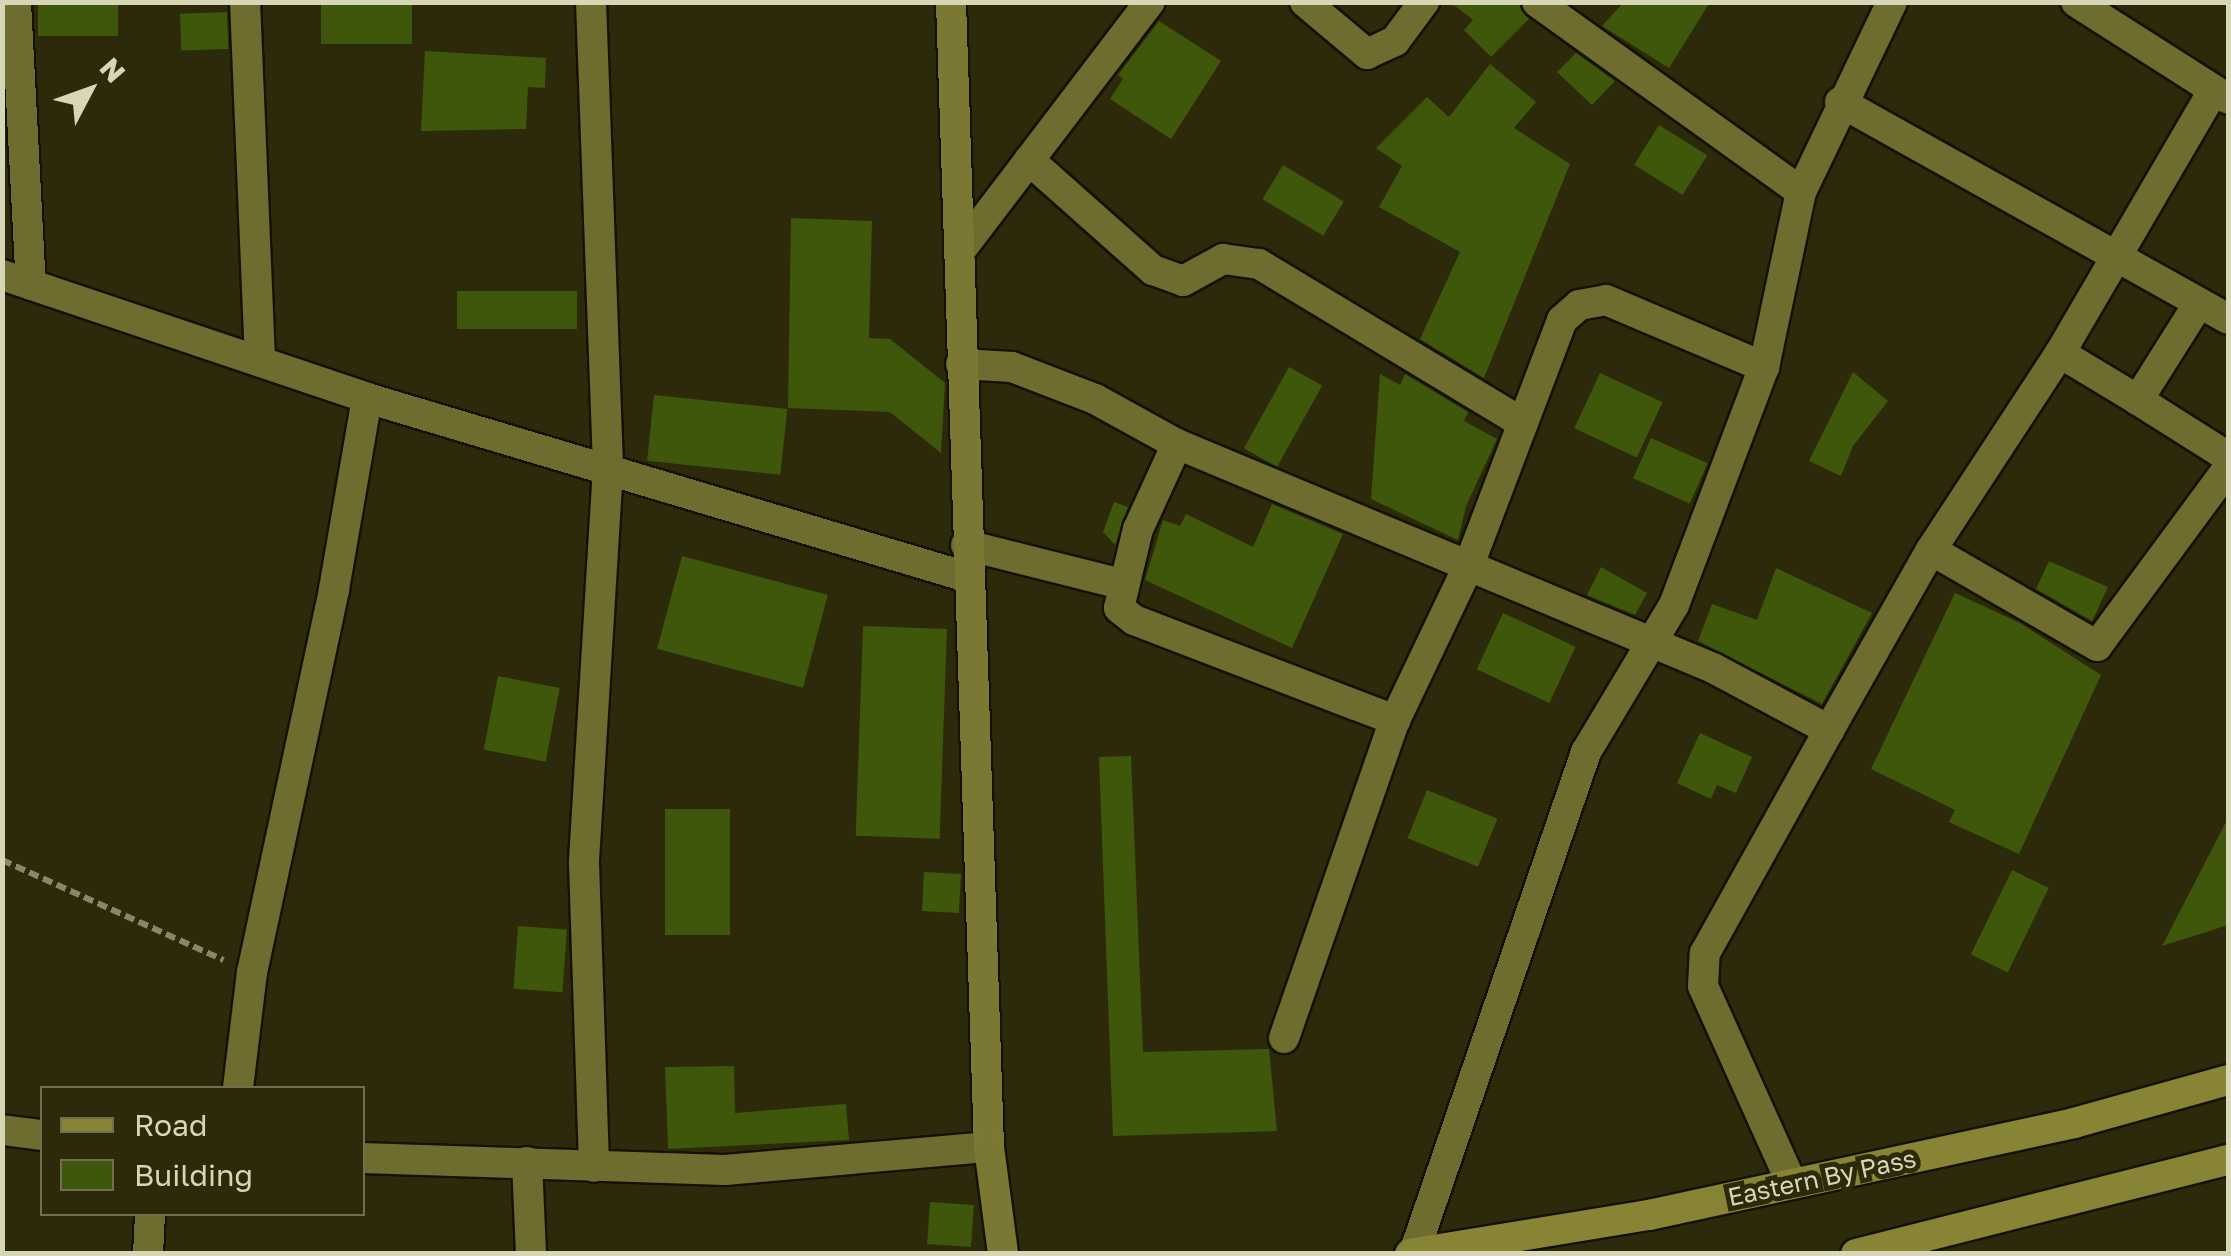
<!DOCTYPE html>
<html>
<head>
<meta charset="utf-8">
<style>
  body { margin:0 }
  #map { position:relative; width:2231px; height:1256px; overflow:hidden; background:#2c2a0a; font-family:"Golos Text",sans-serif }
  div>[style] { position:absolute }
  .building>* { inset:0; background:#3f570a; transform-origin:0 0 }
  .path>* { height:6px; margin-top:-3px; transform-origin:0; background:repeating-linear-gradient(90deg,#888768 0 10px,transparent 0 15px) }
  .roads { filter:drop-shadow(2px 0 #131202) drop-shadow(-2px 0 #131202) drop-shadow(0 2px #131202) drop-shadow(0 -2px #131202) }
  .street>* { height:30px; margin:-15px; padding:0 15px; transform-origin:15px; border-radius:15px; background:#6e6c2f }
  .secondary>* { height:30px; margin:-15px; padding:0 15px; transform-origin:15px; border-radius:15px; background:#7b7833 }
  .primary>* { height:30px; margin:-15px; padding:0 15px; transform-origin:15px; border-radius:15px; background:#878436 }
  span { translate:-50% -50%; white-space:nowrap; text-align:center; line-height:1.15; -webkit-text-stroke:10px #2c2a0a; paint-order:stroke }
  .street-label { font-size:25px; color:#d7d7b8 }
  .frame { position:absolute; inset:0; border:5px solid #d7d7b8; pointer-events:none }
  .legend { position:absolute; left:40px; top:1086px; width:325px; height:130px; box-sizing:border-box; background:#2c2a0a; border:2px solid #706f50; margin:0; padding:12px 18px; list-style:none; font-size:30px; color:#d7d7b8 }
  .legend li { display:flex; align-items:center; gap:20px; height:50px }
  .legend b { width:50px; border:2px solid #706f50 }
  .north { position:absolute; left:40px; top:40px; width:100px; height:100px; -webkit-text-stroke:8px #2c2a0a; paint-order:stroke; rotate:49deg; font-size:28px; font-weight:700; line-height:40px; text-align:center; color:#d7d7b8 }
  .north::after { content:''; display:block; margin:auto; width:35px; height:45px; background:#d7d7b8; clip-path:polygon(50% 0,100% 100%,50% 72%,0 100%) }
</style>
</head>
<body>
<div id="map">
  <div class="building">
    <i style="left:38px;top:2px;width:80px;height:34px"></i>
    <i style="left:321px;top:2px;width:91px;height:42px"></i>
    <i style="clip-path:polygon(1450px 2px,1519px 2px,1529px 19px,1491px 57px,1464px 30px,1473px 20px)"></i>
    <i style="clip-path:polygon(1624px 2px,1710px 2px,1669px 68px,1602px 26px)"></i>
    <i style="left:227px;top:12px;width:37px;height:47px;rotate:88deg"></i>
    <i style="clip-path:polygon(1159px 21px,1221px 61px,1171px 139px,1110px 99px,1123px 79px,1118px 75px)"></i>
    <i style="clip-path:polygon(425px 51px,546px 58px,545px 88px,528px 87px,526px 129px,421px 131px)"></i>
    <i style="clip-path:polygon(1576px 53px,1615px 81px,1592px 105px,1557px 72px)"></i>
    <i style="clip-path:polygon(1490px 64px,1536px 102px,1514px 128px,1570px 164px,1484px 378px,1420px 339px,1460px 252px,1379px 207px,1402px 166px,1376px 148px,1427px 97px,1449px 117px)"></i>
    <i style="left:1659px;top:125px;width:57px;height:47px;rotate:32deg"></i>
    <i style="left:1283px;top:165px;width:71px;height:40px;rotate:31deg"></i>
    <i style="clip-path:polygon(791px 218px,872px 221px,869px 338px,890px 339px,945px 383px,941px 453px,890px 412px,788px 408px)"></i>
    <i style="left:457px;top:291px;width:120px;height:38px"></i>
    <i style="left:1289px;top:367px;width:38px;height:93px;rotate:29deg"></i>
    <i style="clip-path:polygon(1853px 372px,1888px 401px,1853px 446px,1841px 476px,1809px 461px)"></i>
    <i style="left:1600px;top:373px;width:69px;height:61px;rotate:25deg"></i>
    <i style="clip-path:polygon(1380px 374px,1400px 385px,1405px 374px,1468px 412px,1464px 421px,1497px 439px,1466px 506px,1458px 540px,1371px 499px)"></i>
    <i style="left:654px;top:395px;width:134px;height:66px;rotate:6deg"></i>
    <i style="left:1651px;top:438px;width:62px;height:44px;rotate:24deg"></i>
    <i style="clip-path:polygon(1114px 502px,1128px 507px,1115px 545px,1103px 532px)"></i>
    <i style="clip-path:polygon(1272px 504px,1343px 534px,1292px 648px,1145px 580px,1163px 520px,1180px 526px,1186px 514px,1253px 547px)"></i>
    <i style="left:682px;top:556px;width:151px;height:96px;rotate:15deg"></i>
    <i style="clip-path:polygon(2049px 561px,2108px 587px,2092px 621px,2036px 589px)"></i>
    <i style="clip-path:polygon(1601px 567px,1647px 593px,1635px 615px,1587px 595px)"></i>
    <i style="clip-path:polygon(1776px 568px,1872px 613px,1822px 704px,1698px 641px,1712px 604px,1757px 620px)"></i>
    <i style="clip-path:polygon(1955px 593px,2020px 623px,2101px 675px,2019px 854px,1949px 822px,1955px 810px,1871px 769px)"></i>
    <i style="left:1503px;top:613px;width:80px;height:62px;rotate:25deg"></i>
    <i style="left:863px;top:626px;width:84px;height:210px;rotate:2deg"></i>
    <i style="left:498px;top:676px;width:63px;height:75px;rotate:11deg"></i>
    <i style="clip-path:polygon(1700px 733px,1752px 757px,1736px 793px,1717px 785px,1711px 799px,1677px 783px)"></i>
    <i style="clip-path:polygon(1131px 756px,1143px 1052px,1269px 1049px,1277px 1131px,1113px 1136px,1099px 757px)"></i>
    <i style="left:1427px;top:790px;width:76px;height:52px;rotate:22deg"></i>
    <i style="left:665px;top:809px;width:65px;height:126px"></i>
    <i style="clip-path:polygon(2228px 818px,2228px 925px,2162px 946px)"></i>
    <i style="left:2012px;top:870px;width:41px;height:94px;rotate:26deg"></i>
    <i style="left:924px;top:872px;width:37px;height:39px;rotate:3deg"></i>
    <i style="left:518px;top:926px;width:49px;height:63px;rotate:4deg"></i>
    <i style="clip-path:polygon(734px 1066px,735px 1113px,846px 1104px,849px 1140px,668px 1149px,665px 1067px)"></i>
    <i style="left:930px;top:1202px;width:44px;height:42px;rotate:4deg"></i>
  </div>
  <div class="path">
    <i style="left:2px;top:860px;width:243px;rotate:24.3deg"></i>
  </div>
  <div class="roads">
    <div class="street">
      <i style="left:16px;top:2px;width:283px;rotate:87deg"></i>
      <i style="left:245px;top:2px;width:359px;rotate:87.6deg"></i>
      <i style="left:591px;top:2px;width:466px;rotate:87.9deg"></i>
      <i style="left:608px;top:468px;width:396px;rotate:93.5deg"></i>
      <i style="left:584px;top:863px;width:304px;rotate:88.1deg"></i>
      <i style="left:1305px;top:2px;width:81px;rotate:40deg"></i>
      <i style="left:1367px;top:54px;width:31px;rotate:-25deg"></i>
      <i style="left:1395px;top:41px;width:49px;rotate:-53.4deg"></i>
      <i style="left:1537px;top:2px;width:325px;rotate:35.7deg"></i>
      <i style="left:2076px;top:2px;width:180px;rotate:32.5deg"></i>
      <i style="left:1840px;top:102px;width:445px;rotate:29.2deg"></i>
      <i style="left:1029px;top:160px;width:166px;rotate:41.6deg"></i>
      <i style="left:1153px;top:270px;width:32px;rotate:20deg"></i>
      <i style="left:1183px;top:281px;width:46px;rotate:-28.8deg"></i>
      <i style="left:1223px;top:259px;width:36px;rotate:8deg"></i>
      <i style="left:1259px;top:264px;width:308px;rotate:31.1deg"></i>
      <i style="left:960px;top:251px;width:313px;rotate:-52.7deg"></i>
      <i style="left:2px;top:275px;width:385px;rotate:18.6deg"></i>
      <i style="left:367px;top:398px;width:195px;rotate:99.8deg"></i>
      <i style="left:334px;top:590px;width:391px;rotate:102.1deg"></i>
      <i style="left:252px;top:972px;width:117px;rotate:96.9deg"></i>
      <i style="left:2199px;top:303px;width:115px;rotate:122.2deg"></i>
      <i style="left:2138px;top:400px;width:107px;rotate:32.3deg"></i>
      <i style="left:2060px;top:353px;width:91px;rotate:31.1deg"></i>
      <i style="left:961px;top:364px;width:51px;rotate:3.4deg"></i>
      <i style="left:1012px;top:367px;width:89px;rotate:21.1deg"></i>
      <i style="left:1095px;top:399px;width:94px;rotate:28.8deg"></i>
      <i style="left:1177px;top:444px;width:581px;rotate:22.68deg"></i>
      <i style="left:1713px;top:668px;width:132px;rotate:28.1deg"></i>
      <i style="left:1829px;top:730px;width:207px;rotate:-60.5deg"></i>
      <i style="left:1931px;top:550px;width:235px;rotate:-56.8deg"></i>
      <i style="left:2060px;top:353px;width:303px;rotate:-59.7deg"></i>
      <i style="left:367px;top:398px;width:626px;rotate:16.61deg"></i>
      <i style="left:1177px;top:444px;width:94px;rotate:114.6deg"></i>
      <i style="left:1138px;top:529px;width:81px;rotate:103.5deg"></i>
      <i style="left:1119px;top:608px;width:19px;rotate:39deg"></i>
      <i style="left:1134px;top:620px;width:280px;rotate:21deg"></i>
      <i style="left:966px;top:545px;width:160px;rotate:14.1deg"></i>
      <i style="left:1931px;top:550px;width:192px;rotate:30deg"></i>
      <i style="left:2097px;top:646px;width:221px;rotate:-53.6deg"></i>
      <i style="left:1284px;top:1038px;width:337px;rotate:-70.8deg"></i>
      <i style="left:1395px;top:720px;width:172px;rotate:-64.5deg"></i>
      <i style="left:1469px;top:565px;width:262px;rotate:-69.2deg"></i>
      <i style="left:1562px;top:320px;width:23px;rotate:-41deg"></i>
      <i style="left:1579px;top:305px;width:27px;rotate:-10deg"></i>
      <i style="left:1606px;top:300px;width:172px;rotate:23deg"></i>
      <i style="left:2px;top:1130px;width:40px;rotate:7.1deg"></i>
      <i style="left:362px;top:1158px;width:363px;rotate:1.9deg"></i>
      <i style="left:725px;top:1170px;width:265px;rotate:-5deg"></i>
      <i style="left:527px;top:1162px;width:92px;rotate:87.5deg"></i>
      <i style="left:1792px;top:1184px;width:217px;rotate:-114.2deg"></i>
      <i style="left:1703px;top:986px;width:33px;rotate:-87deg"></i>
      <i style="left:1705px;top:953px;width:255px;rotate:-60.9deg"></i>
      <i style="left:1414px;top:1253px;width:530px;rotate:-71.05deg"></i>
      <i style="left:1586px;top:752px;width:171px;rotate:-59.1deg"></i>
      <i style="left:1674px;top:605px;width:254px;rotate:-69.3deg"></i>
      <i style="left:1764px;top:367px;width:179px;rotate:-78.1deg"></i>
      <i style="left:1801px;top:192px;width:211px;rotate:-64.4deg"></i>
      <i style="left:148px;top:1254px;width:40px;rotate:-87.1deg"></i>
    </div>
    <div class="secondary">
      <i style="left:951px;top:2px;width:1146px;rotate:88.1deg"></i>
      <i style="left:989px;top:1147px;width:108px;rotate:82.5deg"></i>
    </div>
    <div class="primary">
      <i style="left:1410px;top:1254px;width:242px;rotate:-9.3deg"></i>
      <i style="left:1649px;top:1215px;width:435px;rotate:-12.2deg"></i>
      <i style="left:2074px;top:1123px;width:160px;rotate:-15.6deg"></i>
      <i style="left:1856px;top:1254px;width:384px;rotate:-14.2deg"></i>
    </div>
  </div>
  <div class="street-label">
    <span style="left:1822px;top:1178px;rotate:-12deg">Eastern By Pass</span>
  </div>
  <div class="frame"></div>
  <ul class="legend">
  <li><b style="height:12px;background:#878436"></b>Road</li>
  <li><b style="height:28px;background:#3f570a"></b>Building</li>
  </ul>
  <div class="north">N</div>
</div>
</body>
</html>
